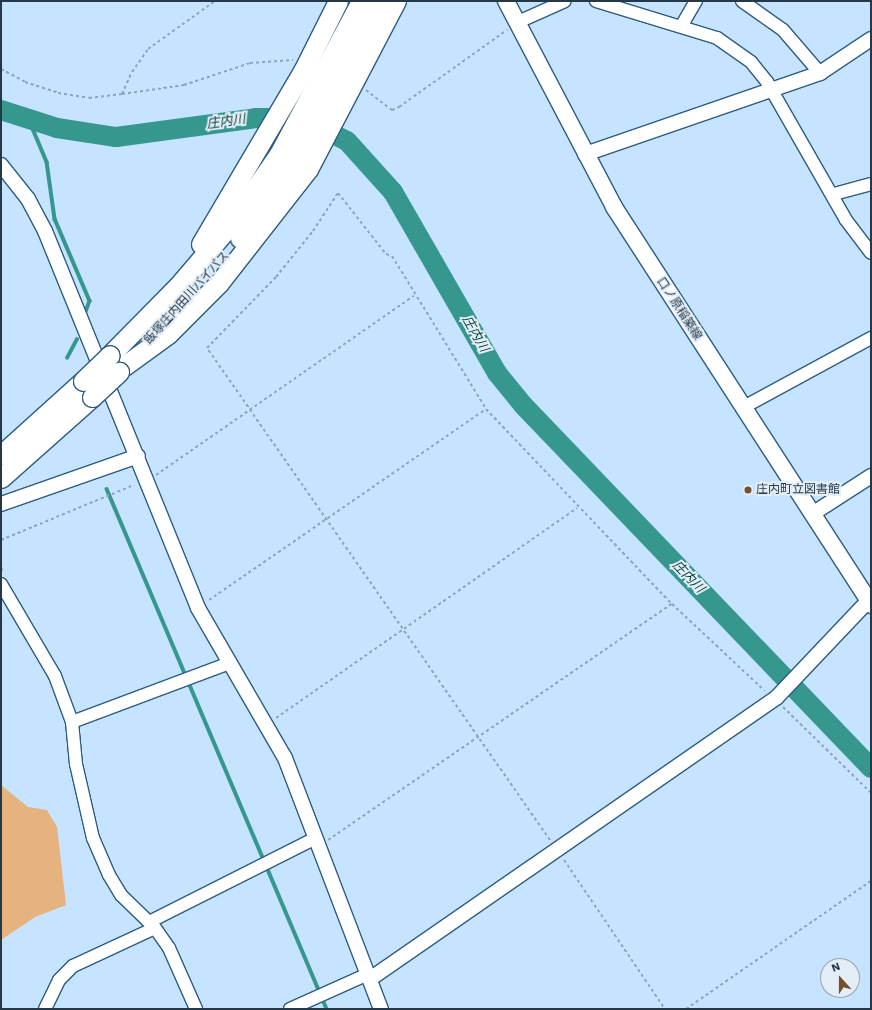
<!DOCTYPE html>
<html>
<head>
<meta charset="utf-8">
<style>
  body { margin:0 }
  #map { position:relative; width:872px; height:1010px; overflow:hidden; background:#c6e3ff; font-family:"Work Sans","Noto Sans JP",sans-serif }
  div>[style] { position:absolute }
  .green>* { inset:0; background:#e6b27d }
  .stream>* { height:3.5px; margin:-1.75px; padding:0 1.75px; transform-origin:1.75px; border-radius:1.75px; background:#35978e }
  .river>* { height:20px; margin:-10px; padding:0 10px; transform-origin:10px; border-radius:10px; background:#35978e }
  .path>* { height:2px; margin-top:-1px; transform-origin:0; background:repeating-linear-gradient(90deg,#8ca5be 0 3px,transparent 0 6px) }
  .roads { filter:drop-shadow(1px 0 #2d5c83) drop-shadow(-1px 0 #2d5c83) drop-shadow(0 1px #2d5c83) drop-shadow(0 -1px #2d5c83) }
  .minor>* { height:12px; margin:-6px; padding:0 6px; transform-origin:6px; border-radius:6px; background:#fff }
  .tertiary>* { height:14px; margin:-7px; padding:0 7px; transform-origin:7px; border-radius:7px; background:#fff }
  .secondary>* { height:16px; margin:-8px; padding:0 8px; transform-origin:8px; border-radius:8px; background:#fff }
  .trunk>* { height:19px; margin:-9.5px; padding:0 9.5px; transform-origin:9.5px; border-radius:9.5px; background:#fff }
  .bridges { filter:drop-shadow(1px 0 #2d5c83) drop-shadow(-1px 0 #2d5c83) drop-shadow(0 1px #2d5c83) drop-shadow(0 -1px #2d5c83) }
  .trunk-bridge>* { height:19px; margin:-9.5px; padding:0 9.5px; transform-origin:9.5px; border-radius:9.5px; background:#fff }
  .dots>* { width:11px; height:11px; translate:-50% -50%; box-sizing:border-box; border:2px solid #e4eef7; border-radius:50% }
  span { translate:-50% -50%; white-space:nowrap; text-align:center; line-height:1.15; -webkit-text-stroke:4px #e4eef7; paint-order:stroke }
  .street-label { font-size:12px; color:#24384a }
  .poi-label { font-size:12px; color:#24384a }
  .left { translate:0 -50%; text-align:left }
  .water-label { font-size:13px; color:#003c37; font-style:italic }
  .frame { position:absolute; inset:0; border:2px solid #24384a; pointer-events:none }
  .north { position:absolute; left:820px; top:958px; width:40px; height:40px; box-sizing:border-box; background:#e4eef7; border:1px solid #97a5b2; border-radius:50%; rotate:339deg; font-size:11px; font-weight:700; line-height:16px; text-align:center; color:#24384a }
  .north::after { content:''; display:block; margin:auto; width:14px; height:18px; background:#75512b; clip-path:polygon(50% 0,100% 100%,50% 72%,0 100%) }
</style>
</head>
<body>
<div id="map">
  <div class="green">
    <i style="clip-path:polygon(1px 785px,28px 807px,47px 810px,57px 827px,66px 905px,35px 917px,1px 940px)"></i>
  </div>
  <div class="stream">
    <i style="left:28px;top:117px;width:49px;rotate:67.1deg"></i>
    <i style="left:47px;top:162px;width:58px;rotate:82deg"></i>
    <i style="left:55px;top:219px;width:89px;rotate:66.9deg"></i>
    <i style="left:90px;top:301px;width:12px;rotate:110deg"></i>
    <i style="left:67px;top:358px;width:21px;rotate:-62deg"></i>
    <i style="left:107px;top:489px;width:565px;rotate:67.07deg"></i>
  </div>
  <div class="river">
    <i style="left:1px;top:110px;width:59px;rotate:17.8deg"></i>
    <i style="left:57px;top:128px;width:60px;rotate:8.7deg"></i>
    <i style="left:116px;top:137px;width:141px;rotate:-7.7deg"></i>
    <i style="left:256px;top:118px;width:45px"></i>
    <i style="left:301px;top:118px;width:51px;rotate:26.6deg"></i>
    <i style="left:347px;top:141px;width:69px;rotate:48deg"></i>
    <i style="left:393px;top:192px;width:209px;rotate:60.1deg"></i>
    <i style="left:497px;top:373px;width:41px;rotate:50.9deg"></i>
    <i style="left:523px;top:405px;width:503px;rotate:46.21deg"></i>
  </div>
  <div class="path">
    <i style="left:1px;top:69px;width:27px;rotate:28deg"></i>
    <i style="left:25px;top:82px;width:35px;rotate:18deg"></i>
    <i style="left:58px;top:93px;width:31px;rotate:9deg"></i>
    <i style="left:89px;top:98px;width:33px;rotate:-7deg"></i>
    <i style="left:122px;top:94px;width:24px;rotate:-66deg"></i>
    <i style="left:132px;top:72px;width:28px;rotate:-55deg"></i>
    <i style="left:148px;top:49px;width:82px;rotate:-35.6deg"></i>
    <i style="left:366px;top:90px;width:33px;rotate:38deg"></i>
    <i style="left:392px;top:110px;width:8px;rotate:-23deg"></i>
    <i style="left:399px;top:107px;width:133px;rotate:-35.5deg"></i>
    <i style="left:122px;top:94px;width:63px;rotate:-8.3deg"></i>
    <i style="left:184px;top:85px;width:70px;rotate:-18.4deg"></i>
    <i style="left:250px;top:63px;width:43px;rotate:-4deg"></i>
    <i style="left:156px;top:475px;width:314px;rotate:-34.8deg"></i>
    <i style="left:1px;top:540px;width:144px;rotate:-22.5deg"></i>
    <i style="left:1px;top:562px;width:10px;rotate:84deg"></i>
    <i style="left:209px;top:600px;width:336px;rotate:-34.6deg"></i>
    <i style="left:783px;top:707px;width:123px;rotate:44.3deg"></i>
    <i style="left:276px;top:718px;width:367px;rotate:-34.9deg"></i>
    <i style="left:328px;top:840px;width:417px;rotate:-34.5deg"></i>
    <i style="left:550px;top:840px;width:600px;rotate:-124.88deg"></i>
    <i style="left:207px;top:348px;width:99px;rotate:-45.8deg"></i>
    <i style="left:276px;top:277px;width:59px;rotate:-51.2deg"></i>
    <i style="left:313px;top:231px;width:45px;rotate:-56.7deg"></i>
    <i style="left:338px;top:193px;width:78px;rotate:51.8deg"></i>
    <i style="left:386px;top:254px;width:6px;rotate:18deg"></i>
    <i style="left:392px;top:256px;width:180px;rotate:58.4deg"></i>
    <i style="left:486px;top:409px;width:269px;rotate:46.4deg"></i>
    <i style="left:672px;top:604px;width:127px;rotate:43.1deg"></i>
    <i style="left:564px;top:860px;width:180px;rotate:55.9deg"></i>
    <i style="left:686px;top:1009px;width:225px;rotate:-34.7deg"></i>
  </div>
  <div class="roads">
    <div class="minor">
      <i style="left:596px;top:1px;width:127px;rotate:17deg"></i>
      <i style="left:717px;top:38px;width:42px;rotate:35.2deg"></i>
      <i style="left:751px;top:62px;width:26px;rotate:51deg"></i>
      <i style="left:767px;top:82px;width:159px;rotate:60.2deg"></i>
      <i style="left:846px;top:220px;width:41px;rotate:52.9deg"></i>
      <i style="left:742px;top:1px;width:50px;rotate:35.3deg"></i>
      <i style="left:783px;top:30px;width:57px;rotate:49.3deg"></i>
      <i style="left:518px;top:22px;width:51px;rotate:-24.1deg"></i>
      <i style="left:682px;top:25px;width:28px;rotate:-60deg"></i>
      <i style="left:834px;top:194px;width:38px;rotate:-15deg"></i>
      <i style="left:742px;top:408px;width:147px;rotate:-28.5deg"></i>
      <i style="left:1px;top:584px;width:107px;rotate:59.6deg"></i>
      <i style="left:55px;top:676px;width:49px;rotate:69.7deg"></i>
      <i style="left:72px;top:722px;width:42px;rotate:84.6deg"></i>
      <i style="left:76px;top:764px;width:76px;rotate:77.1deg"></i>
      <i style="left:93px;top:838px;width:40px;rotate:66.6deg"></i>
      <i style="left:109px;top:875px;width:23px;rotate:59deg"></i>
      <i style="left:121px;top:895px;width:47px;rotate:44.1deg"></i>
      <i style="left:155px;top:928px;width:24px;rotate:55deg"></i>
      <i style="left:169px;top:948px;width:67px;rotate:66.1deg"></i>
      <i style="left:72px;top:722px;width:169px;rotate:-20.5deg"></i>
      <i style="left:149px;top:922px;width:187px;rotate:-26.7deg"></i>
      <i style="left:45px;top:1009px;width:32px;rotate:-64deg"></i>
      <i style="left:59px;top:980px;width:20px;rotate:-45deg"></i>
      <i style="left:73px;top:966px;width:90px;rotate:-24.9deg"></i>
      <i style="left:290px;top:1009px;width:85px;rotate:-24.2deg"></i>
    </div>
    <div class="tertiary">
      <i style="left:585px;top:154px;width:249px;rotate:-19deg"></i>
      <i style="left:820px;top:73px;width:61px;rotate:-33.7deg"></i>
      <i style="left:1px;top:165px;width:43px;rotate:51.5deg"></i>
      <i style="left:28px;top:199px;width:36px;rotate:62deg"></i>
      <i style="left:45px;top:231px;width:407px;rotate:67.9deg"></i>
      <i style="left:198px;top:608px;width:173px;rotate:59.9deg"></i>
      <i style="left:285px;top:758px;width:269px;rotate:69.1deg"></i>
      <i style="left:1px;top:504px;width:145px;rotate:-19.3deg"></i>
      <i style="left:812px;top:514px;width:70px;rotate:-32.8deg"></i>
      <i style="left:370px;top:979px;width:495px;rotate:-34.7deg"></i>
      <i style="left:777px;top:697px;width:132px;rotate:-46.5deg"></i>
    </div>
    <div class="secondary">
      <i style="left:506px;top:1px;width:233px;rotate:62.3deg"></i>
      <i style="left:614px;top:207px;width:474px;rotate:57.1deg"></i>
    </div>
    <div class="trunk">
      <i style="left:240px;top:238px;width:92px;rotate:-56.1deg"></i>
      <i style="left:291px;top:162px;width:183px;rotate:-61.9deg"></i>
      <i style="left:201px;top:244px;width:201px;rotate:-59.5deg"></i>
      <i style="left:303px;top:71px;width:78px;rotate:-63.4deg"></i>
      <i style="left:110px;top:355px;width:98px;rotate:-45.4deg"></i>
      <i style="left:179px;top:285px;width:79px;rotate:-49.6deg"></i>
      <i style="left:230px;top:225px;width:86px;rotate:-55.4deg"></i>
      <i style="left:279px;top:154px;width:174px;rotate:-61.8deg"></i>
      <i style="left:124px;top:366px;width:54px;rotate:-36deg"></i>
      <i style="left:168px;top:334px;width:72px;rotate:-45deg"></i>
      <i style="left:219px;top:283px;width:145px;rotate:-52deg"></i>
      <i style="left:308px;top:169px;width:190px;rotate:-62.4deg"></i>
      <i style="left:1px;top:455px;width:110px;rotate:-42.1deg"></i>
      <i style="left:1px;top:478px;width:122px;rotate:-41.7deg"></i>
    </div>
  </div>
  <div class="bridges">
    <div class="trunk-bridge">
      <i style="left:83px;top:381px;width:37px;rotate:-44deg"></i>
      <i style="left:92px;top:397px;width:37px;rotate:-43deg"></i>
    </div>
  </div>
  <div class="dots">
    <i style="left:748px;top:490px;background:#75512b"></i>
  </div>
  <div class="street-label">
    <span style="left:187px;top:298px;rotate:-48deg">飯塚庄内田川バイパス</span>
    <span style="left:679px;top:309px;rotate:57deg">口ノ原稲築線</span>
  </div>
  <div class="poi-label">
    <span class="left" style="left:756px;top:490px">庄内町立図書館</span>
  </div>
  <div class="water-label">
    <span style="left:226px;top:122px;rotate:-8deg">庄内川</span>
    <span style="left:475px;top:334px;rotate:60deg">庄内川</span>
    <span style="left:688px;top:577px;rotate:46deg">庄内川</span>
  </div>
  <div class="frame"></div>
  <div class="north">N</div>
</div>
</body>
</html>
